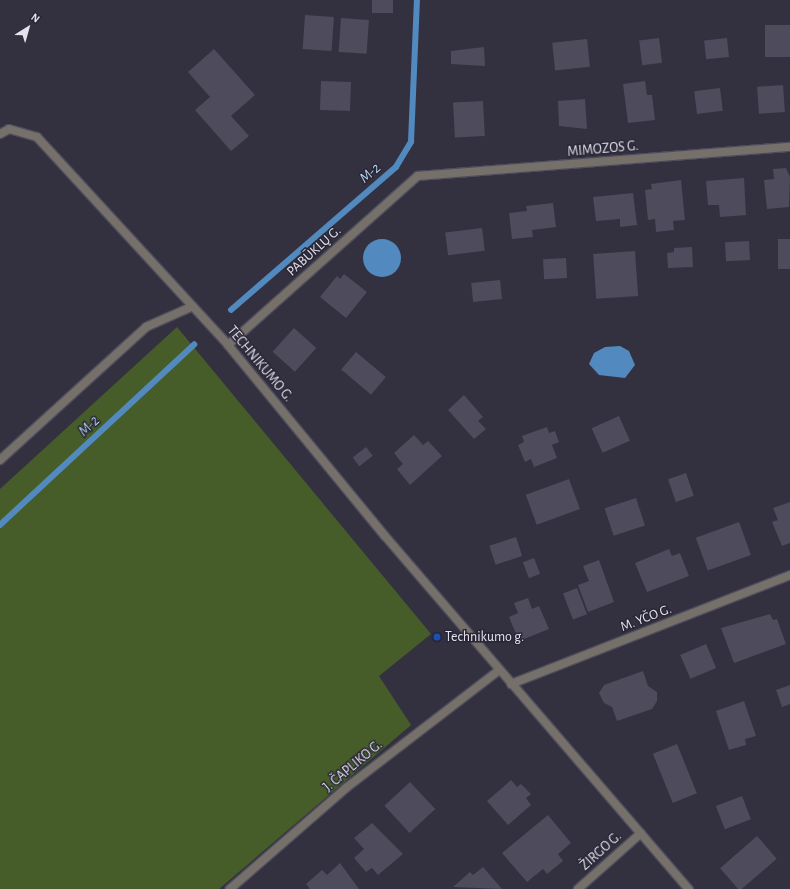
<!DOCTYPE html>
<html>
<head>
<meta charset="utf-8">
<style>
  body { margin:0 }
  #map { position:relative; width:790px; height:889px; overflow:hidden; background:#333140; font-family:"Alegreya Sans",sans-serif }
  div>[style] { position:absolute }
  .green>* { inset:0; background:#465d29 }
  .water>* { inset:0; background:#528abf }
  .round { border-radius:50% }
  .stream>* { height:5.5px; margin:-2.75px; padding:0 2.75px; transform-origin:2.75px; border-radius:2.75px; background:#528abf }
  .building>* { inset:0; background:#4d4b5c; transform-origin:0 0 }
  .roads { filter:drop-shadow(1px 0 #4f4d5c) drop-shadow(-1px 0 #4f4d5c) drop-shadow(0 1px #4f4d5c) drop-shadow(0 -1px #4f4d5c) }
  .minor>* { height:8px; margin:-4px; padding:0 4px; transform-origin:4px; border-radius:4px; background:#76706a }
  .dots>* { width:11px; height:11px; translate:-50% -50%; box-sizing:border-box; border:2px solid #292736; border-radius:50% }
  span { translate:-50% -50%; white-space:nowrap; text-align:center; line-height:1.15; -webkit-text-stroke:3px #292736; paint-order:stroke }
  .street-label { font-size:14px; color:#e4e3ed }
  .poi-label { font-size:14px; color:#e4e3ed }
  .left { translate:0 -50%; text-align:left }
  .water-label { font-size:15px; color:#b8d6f4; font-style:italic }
  .north { position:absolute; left:8px; top:8px; width:40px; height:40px; -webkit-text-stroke:3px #292736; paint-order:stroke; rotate:37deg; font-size:11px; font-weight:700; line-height:16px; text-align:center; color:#e4e3ed }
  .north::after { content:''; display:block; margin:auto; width:14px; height:18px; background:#e4e3ed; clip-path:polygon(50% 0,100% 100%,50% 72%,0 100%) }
</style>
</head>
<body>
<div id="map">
  <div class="green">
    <i style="clip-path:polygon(177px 327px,431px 634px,379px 676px,411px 725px,219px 889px,0 889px,0 489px)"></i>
  </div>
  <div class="water">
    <i class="round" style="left:363px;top:239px;width:38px;height:38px"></i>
    <i style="clip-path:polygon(620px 346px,629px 351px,635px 365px,625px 378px,599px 375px,589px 364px,594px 353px,605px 347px)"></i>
  </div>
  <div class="stream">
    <i style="left:231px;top:310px;width:218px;rotate:-40.9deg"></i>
    <i style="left:396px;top:167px;width:29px;rotate:-59deg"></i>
    <i style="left:411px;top:142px;width:142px;rotate:-87.6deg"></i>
    <i style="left:0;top:525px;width:265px;rotate:-42.9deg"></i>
  </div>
  <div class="building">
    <i style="left:372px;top:0;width:21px;height:13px"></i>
    <i style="left:305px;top:15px;width:29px;height:34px;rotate:4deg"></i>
    <i style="left:341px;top:18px;width:28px;height:34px;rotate:4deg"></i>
    <i style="left:790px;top:25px;width:32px;height:25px;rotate:90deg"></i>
    <i style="left:659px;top:38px;width:25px;height:20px;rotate:83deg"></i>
    <i style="left:727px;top:38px;width:19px;height:23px;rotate:84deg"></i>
    <i style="left:587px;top:39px;width:28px;height:35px;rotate:84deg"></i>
    <i style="clip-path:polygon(484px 47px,485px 66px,451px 64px,451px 51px)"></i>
    <i style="clip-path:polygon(214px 49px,255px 95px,231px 116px,249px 136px,231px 151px,195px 110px,210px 97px,188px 72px)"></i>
    <i style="left:321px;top:81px;width:30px;height:29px;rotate:2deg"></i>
    <i style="clip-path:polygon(645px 81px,647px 95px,652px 95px,655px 120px,628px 123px,623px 84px)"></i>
    <i style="left:783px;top:85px;width:27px;height:26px;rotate:86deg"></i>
    <i style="left:720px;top:88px;width:23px;height:26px;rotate:83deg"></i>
    <i style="clip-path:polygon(585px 99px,587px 129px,559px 126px,558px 101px)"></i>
    <i style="left:483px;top:101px;width:35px;height:30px;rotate:87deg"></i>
    <i style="clip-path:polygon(786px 168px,790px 177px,789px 207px,767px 209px,764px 180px,774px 179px,773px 169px)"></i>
    <i style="clip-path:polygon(744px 178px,746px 215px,720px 217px,719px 205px,708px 205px,706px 181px)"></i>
    <i style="clip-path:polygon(681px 180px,685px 220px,673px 221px,674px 230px,656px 232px,655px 219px,648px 220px,645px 190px,652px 189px,651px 184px)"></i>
    <i style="clip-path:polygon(633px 193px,637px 225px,620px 227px,620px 219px,596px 221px,593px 197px)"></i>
    <i style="clip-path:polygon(553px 203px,556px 227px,532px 230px,533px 237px,512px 239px,509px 213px,527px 211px,526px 206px)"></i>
    <i style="left:482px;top:228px;width:23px;height:37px;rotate:83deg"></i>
    <i style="left:778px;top:239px;width:12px;height:30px"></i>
    <i style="left:749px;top:241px;width:19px;height:24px;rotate:87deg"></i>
    <i style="clip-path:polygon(692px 247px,693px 267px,668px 268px,667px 253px,674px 252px,674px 248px)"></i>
    <i style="left:635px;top:251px;width:45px;height:42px;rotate:86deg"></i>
    <i style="left:566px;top:258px;width:20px;height:23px;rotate:87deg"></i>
    <i style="clip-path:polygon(344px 274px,367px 292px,346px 318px,320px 297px,337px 276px,340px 279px)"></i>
    <i style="left:500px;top:280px;width:19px;height:29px;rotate:84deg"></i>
    <i style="left:294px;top:328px;width:30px;height:32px;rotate:42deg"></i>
    <i style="left:356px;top:352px;width:39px;height:23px;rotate:40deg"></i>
    <i style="clip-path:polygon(464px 395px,483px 417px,478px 421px,486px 429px,474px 439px,448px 410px)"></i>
    <i style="left:619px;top:416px;width:27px;height:30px;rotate:66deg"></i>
    <i style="clip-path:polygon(547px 427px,549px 433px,555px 431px,559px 442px,552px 445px,557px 458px,534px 467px,531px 459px,525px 462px,518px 445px,524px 442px,522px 436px)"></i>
    <i style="clip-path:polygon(414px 435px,423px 445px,428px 441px,442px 456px,410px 485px,397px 469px,403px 464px,394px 453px)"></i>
    <i style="left:366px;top:447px;width:11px;height:17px;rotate:52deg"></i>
    <i style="left:686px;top:473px;width:24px;height:19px;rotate:71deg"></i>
    <i style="left:569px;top:479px;width:32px;height:46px;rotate:70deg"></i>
    <i style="left:636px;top:498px;width:29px;height:33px;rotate:72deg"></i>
    <i style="clip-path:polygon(790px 502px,790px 543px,782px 546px,772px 522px,778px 520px,773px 508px)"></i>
    <i style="left:739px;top:522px;width:35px;height:46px;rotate:70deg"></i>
    <i style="left:516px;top:537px;width:20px;height:28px;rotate:72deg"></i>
    <i style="clip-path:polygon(669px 549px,672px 556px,680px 553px,689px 576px,647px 592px,635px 563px)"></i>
    <i style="left:534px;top:558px;width:17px;height:12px;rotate:69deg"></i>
    <i style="clip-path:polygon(599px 560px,614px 602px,588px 612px,578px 585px,589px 581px,583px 566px)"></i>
    <i style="left:577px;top:588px;width:28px;height:15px;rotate:69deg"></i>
    <i style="clip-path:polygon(528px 598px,532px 609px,539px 606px,549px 629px,519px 641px,509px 617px,518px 613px,514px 603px)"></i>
    <i style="clip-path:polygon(770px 614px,773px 620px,777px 619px,786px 644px,734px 663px,721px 628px)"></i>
    <i style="left:706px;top:644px;width:26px;height:28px;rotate:67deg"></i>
    <i style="clip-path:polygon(643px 671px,648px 686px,657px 692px,657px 701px,652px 709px,617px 721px,612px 707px,604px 703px,599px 693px,604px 685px)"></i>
    <i style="clip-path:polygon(790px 685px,790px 704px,782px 707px,776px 690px)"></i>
    <i style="clip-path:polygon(744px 701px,756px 736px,745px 739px,746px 745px,729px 750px,716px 711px)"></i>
    <i style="left:677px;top:744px;width:53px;height:26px;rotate:68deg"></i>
    <i style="clip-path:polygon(511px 780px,517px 787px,521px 784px,531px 794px,526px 798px,531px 805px,508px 825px,487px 801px)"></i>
    <i style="left:410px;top:782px;width:37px;height:35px;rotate:47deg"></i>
    <i style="left:742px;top:796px;width:25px;height:28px;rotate:69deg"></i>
    <i style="clip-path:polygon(548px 815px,571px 843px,558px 854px,563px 861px,547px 874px,543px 869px,527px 882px,502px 853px)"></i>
    <i style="clip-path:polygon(372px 823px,403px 854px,378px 875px,372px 868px,366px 872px,354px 858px,364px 849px,354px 838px)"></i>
    <i style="left:757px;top:836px;width:30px;height:49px;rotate:49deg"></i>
    <i style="clip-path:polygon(340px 863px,359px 889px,310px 889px,306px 884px,322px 870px,327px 875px)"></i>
    <i style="clip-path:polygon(483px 867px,502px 889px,453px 887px,470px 872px,473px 875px)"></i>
  </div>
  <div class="roads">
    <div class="minor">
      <i style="left:0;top:134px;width:10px;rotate:-29deg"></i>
      <i style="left:9px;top:129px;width:29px;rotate:16deg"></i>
      <i style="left:37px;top:137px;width:282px;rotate:47.4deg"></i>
      <i style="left:228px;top:345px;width:247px;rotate:50.6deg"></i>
      <i style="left:385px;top:536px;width:466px;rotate:49.3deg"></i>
      <i style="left:228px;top:345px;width:254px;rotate:-41.7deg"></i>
      <i style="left:418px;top:176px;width:373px;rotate:-4.5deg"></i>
      <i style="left:0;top:460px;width:197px;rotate:-42.3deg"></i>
      <i style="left:146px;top:327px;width:49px;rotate:-24deg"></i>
      <i style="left:511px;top:684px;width:300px;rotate:-21.3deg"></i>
      <i style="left:230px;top:889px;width:154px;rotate:-41deg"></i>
      <i style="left:346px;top:788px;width:193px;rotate:-37.6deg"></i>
      <i style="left:578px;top:889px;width:84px;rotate:-41.6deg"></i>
    </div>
  </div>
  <div class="dots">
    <i style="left:437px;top:637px;background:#1a4fb4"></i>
  </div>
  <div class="street-label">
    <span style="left:603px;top:149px;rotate:-5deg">MIMOZOS G.</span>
    <span style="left:314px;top:251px;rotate:-42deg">PABŪKLŲ G.</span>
    <span style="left:260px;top:364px;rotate:50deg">TECHNIKUMO G.</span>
    <span style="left:646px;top:618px;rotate:-21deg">M. YČO G.</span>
    <span style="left:353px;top:766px;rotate:-40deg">J. ČAPLIKO G.</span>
    <span style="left:601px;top:851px;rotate:-42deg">ŽIRGO G.</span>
  </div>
  <div class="poi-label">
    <span class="left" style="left:445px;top:637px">Technikumo g.</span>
  </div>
  <div class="water-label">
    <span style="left:370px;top:173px;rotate:-41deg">M-2</span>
    <span style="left:89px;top:426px;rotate:-43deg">M-2</span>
  </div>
  <div class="north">N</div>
</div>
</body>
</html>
